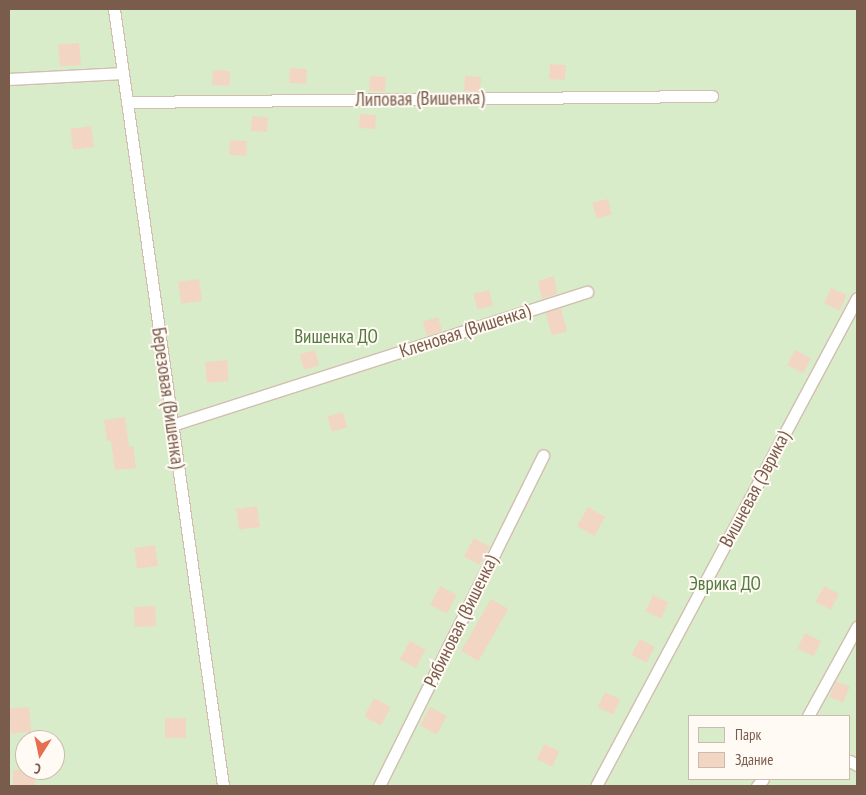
<!DOCTYPE html>
<html>
<head>
<meta charset="utf-8">
<style>
  body { margin:0 }
  #map { position:relative; width:866px; height:795px; overflow:hidden; background:#fdf6ec; font-family:"PT Sans Narrow",sans-serif }
  div>[style] { position:absolute }
  .green>* { inset:0; background:#d8ecc9 }
  .building>* { inset:0; background:#f3d5c3; transform-origin:0 0 }
  .roads { filter:drop-shadow(1px 0 #d1beb0) drop-shadow(-1px 0 #d1beb0) drop-shadow(0 1px #d1beb0) drop-shadow(0 -1px #d1beb0) }
  .lane>* { height:11px; margin:-5.5px; padding:0 5.5px; transform-origin:5.5px; border-radius:5.5px; background:#fff }
  span { translate:-50% -50%; white-space:nowrap; text-align:center; line-height:1.15; -webkit-text-stroke:4px #fffaf3; paint-order:stroke }
  .street-label { font-size:19px; color:#7a5c4d }
  .park-label { font-size:19px; color:#537a41 }
  .frame { position:absolute; inset:0; border:10px solid #7a5c4d; pointer-events:none }
  .legend { position:absolute; left:688px; top:715px; width:162px; height:65px; box-sizing:border-box; background:#fffaf3; border:1px solid #cabbb1; margin:0; padding:6px 9px; list-style:none; font-size:15px; color:#7a5c4d }
  .legend li { display:flex; align-items:center; gap:10px; height:25px }
  .legend b { width:25px; border:1px solid #cabbb1 }
  .north { position:absolute; left:15px; top:730px; width:50px; height:50px; box-sizing:border-box; background:#fffaf3; border:1px solid #cabbb1; border-radius:50%; rotate:190deg; font-size:14px; font-weight:700; line-height:20px; text-align:center; color:#7a5c4d }
  .north::after { content:''; display:block; margin:auto; width:18px; height:22px; background:#e76f51; clip-path:polygon(50% 0,100% 100%,50% 72%,0 100%) }
</style>
</head>
<body>
<div id="map">
  <div class="green">
    <i style="clip-path:polygon(evenodd,9px 9px,857px 9px,857px 786px,9px 786px,9px 9px,690px 716px,850px 716px,850px 779px,690px 779px,690px 716px,9px 9px,25px 740px,55px 740px,55px 770px,25px 770px,25px 740px)"></i>
  </div>
  <div class="building">
    <i style="left:79px;top:43px;width:22px;height:21px;rotate:85deg"></i>
    <i style="left:550px;top:64px;width:16px;height:15px;rotate:4deg"></i>
    <i style="left:290px;top:68px;width:17px;height:15px;rotate:3deg"></i>
    <i style="left:213px;top:70px;width:17px;height:15px;rotate:3deg"></i>
    <i style="left:370px;top:76px;width:16px;height:15px;rotate:4deg"></i>
    <i style="left:465px;top:76px;width:16px;height:15px;rotate:4deg"></i>
    <i style="left:360px;top:114px;width:16px;height:14px;rotate:4deg"></i>
    <i style="left:252px;top:116px;width:16px;height:15px;rotate:4deg"></i>
    <i style="left:91px;top:126px;width:21px;height:21px;rotate:82deg"></i>
    <i style="left:230px;top:140px;width:17px;height:15px;rotate:3deg"></i>
    <i style="left:608px;top:199px;width:16px;height:16px;rotate:76deg"></i>
    <i style="clip-path:polygon(554px 276px,557px 294px,542px 299px,538px 281px)"></i>
    <i style="left:199px;top:279px;width:22px;height:21px;rotate:82deg"></i>
    <i style="left:831px;top:288px;width:17px;height:17px;rotate:24deg"></i>
    <i style="left:489px;top:290px;width:16px;height:16px;rotate:76deg"></i>
    <i style="left:561px;top:308px;width:24px;height:16px;rotate:75deg"></i>
    <i style="left:438px;top:317px;width:15px;height:16px;rotate:74deg"></i>
    <i style="left:315px;top:350px;width:16px;height:16px;rotate:75deg"></i>
    <i style="left:795px;top:350px;width:18px;height:17px;rotate:27deg"></i>
    <i style="left:227px;top:360px;width:21px;height:22px;rotate:85deg"></i>
    <i style="left:343px;top:412px;width:16px;height:16px;rotate:75deg"></i>
    <i style="clip-path:polygon(125px 417px,129px 447px,133px 446px,136px 468px,115px 470px,111px 441px,107px 441px,104px 420px)"></i>
    <i style="left:257px;top:506px;width:21px;height:21px;rotate:82deg"></i>
    <i style="left:588px;top:507px;width:20px;height:22px;rotate:30deg"></i>
    <i style="left:474px;top:538px;width:18px;height:21px;rotate:29deg"></i>
    <i style="left:155px;top:545px;width:21px;height:21px;rotate:82deg"></i>
    <i style="left:440px;top:586px;width:19px;height:21px;rotate:28deg"></i>
    <i style="left:824px;top:586px;width:17px;height:18px;rotate:28deg"></i>
    <i style="left:653px;top:595px;width:17px;height:18px;rotate:25deg"></i>
    <i style="left:491px;top:599px;width:20px;height:60px;rotate:30deg"></i>
    <i style="left:155px;top:606px;width:20px;height:21px;rotate:87deg"></i>
    <i style="left:805px;top:633px;width:18px;height:17px;rotate:27deg"></i>
    <i style="left:640px;top:639px;width:17px;height:18px;rotate:28deg"></i>
    <i style="left:410px;top:641px;width:18px;height:21px;rotate:29deg"></i>
    <i style="left:836px;top:681px;width:15px;height:17px;rotate:23deg"></i>
    <i style="left:605px;top:692px;width:17px;height:17px;rotate:25deg"></i>
    <i style="left:374px;top:698px;width:19px;height:21px;rotate:28deg"></i>
    <i style="left:29px;top:707px;width:25px;height:20px;rotate:85deg"></i>
    <i style="left:430px;top:707px;width:19px;height:21px;rotate:28deg"></i>
    <i style="left:165px;top:718px;width:21px;height:20px"></i>
    <i style="left:544px;top:744px;width:17px;height:17px;rotate:25deg"></i>
    <i style="left:13px;top:770px;width:22px;height:16px"></i>
  </div>
  <div class="roads">
    <div class="lane">
      <i style="left:114px;top:9px;width:785px;rotate:82.01deg"></i>
      <i style="left:9px;top:79px;width:114px;rotate:-3deg"></i>
      <i style="left:127px;top:102px;width:585px;rotate:-0.59deg"></i>
      <i style="left:172px;top:425px;width:436px;rotate:-17.8deg"></i>
      <i style="left:808px;top:716px;width:102px;rotate:-61.2deg"></i>
      <i style="left:850px;top:761px;width:8px;rotate:30deg"></i>
      <i style="left:379px;top:786px;width:369px;rotate:-63.6deg"></i>
      <i style="left:596px;top:786px;width:553px;rotate:-61.86deg"></i>
      <i style="left:757px;top:786px;width:9px;rotate:-49deg"></i>
    </div>
  </div>
  <div class="street-label">
    <span style="left:420px;top:99px;rotate:-1deg">Липовая (Вишенка)</span>
    <span style="left:465px;top:331px;rotate:-18deg">Кленовая (Вишенка)</span>
    <span style="left:168px;top:398px;rotate:82deg">Березовая (Вишенка)</span>
    <span style="left:755px;top:489px;rotate:-62deg">Вишневая (Эврика)</span>
    <span style="left:461px;top:621px;rotate:-64deg">Рябиновая (Вишенка)</span>
  </div>
  <div class="park-label">
    <span style="left:336px;top:337px">Вишенка ДО</span>
    <span style="left:725px;top:584px">Эврика ДО</span>
  </div>
  <div class="frame"></div>
  <ul class="legend">
  <li><b style="height:14px;background:#d8ecc9"></b>Парк</li>
  <li><b style="height:14px;background:#f3d5c3"></b>Здание</li>
  </ul>
  <div class="north">С</div>
</div>
</body>
</html>
